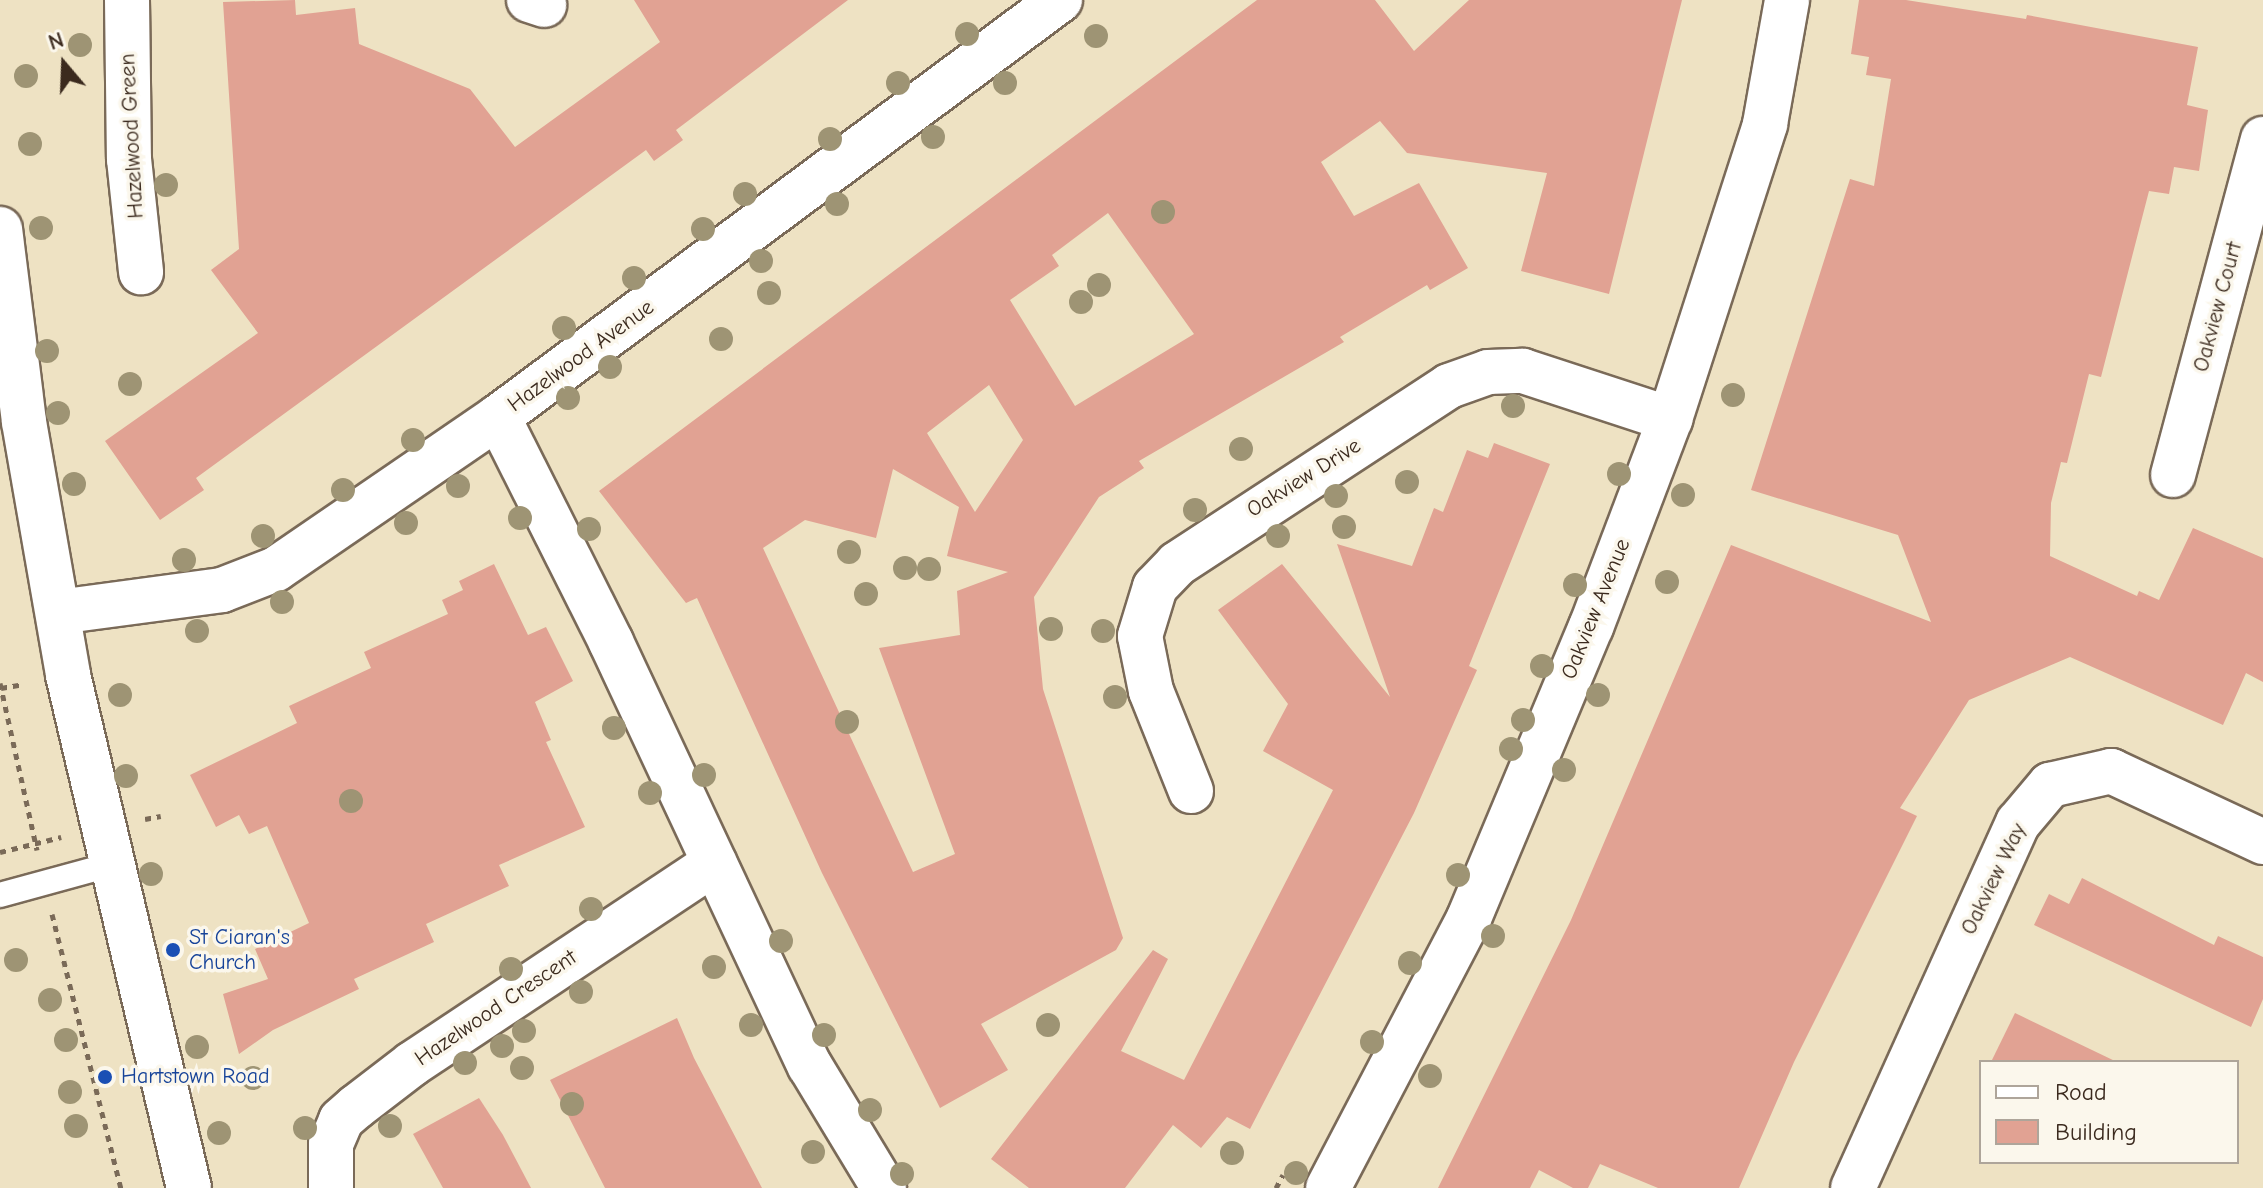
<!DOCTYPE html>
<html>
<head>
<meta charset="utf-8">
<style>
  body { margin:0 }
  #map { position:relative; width:2263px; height:1188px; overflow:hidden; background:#eee2c3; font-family:"Comic Neue",sans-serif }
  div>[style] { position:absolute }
  .building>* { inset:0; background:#e1a293 }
  .path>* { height:5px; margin-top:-2.5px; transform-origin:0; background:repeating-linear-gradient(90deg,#7a6a58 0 6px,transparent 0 12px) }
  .roads { filter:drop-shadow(2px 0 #7a6a58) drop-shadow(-2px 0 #7a6a58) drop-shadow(0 2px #7a6a58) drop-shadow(0 -2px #7a6a58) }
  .service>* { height:24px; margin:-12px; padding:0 12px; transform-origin:12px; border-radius:12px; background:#fff }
  .minor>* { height:44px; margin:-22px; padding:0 22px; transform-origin:22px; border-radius:22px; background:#fff }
  .tertiary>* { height:44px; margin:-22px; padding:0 22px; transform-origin:22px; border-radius:22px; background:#fff }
  .trees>* { width:24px; height:24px; margin:-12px; border-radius:50%; background:#9e9474 }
  .dots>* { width:22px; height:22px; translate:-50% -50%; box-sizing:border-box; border:4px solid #fbf7ec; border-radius:50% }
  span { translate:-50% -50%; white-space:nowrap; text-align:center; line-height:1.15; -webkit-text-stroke:7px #fbf7ec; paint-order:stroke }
  .street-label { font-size:22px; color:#3b2a1e }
  .transit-label { font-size:22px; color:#164399 }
  .left { translate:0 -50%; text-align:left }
  .legend { position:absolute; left:1979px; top:1060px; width:260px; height:104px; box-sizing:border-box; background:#fbf7ec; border:2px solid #aea59a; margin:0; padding:10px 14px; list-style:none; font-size:24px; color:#3b2a1e }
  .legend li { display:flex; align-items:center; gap:16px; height:40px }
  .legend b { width:40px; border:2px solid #aea59a }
  .north { position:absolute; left:24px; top:24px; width:80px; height:80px; -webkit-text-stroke:6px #fbf7ec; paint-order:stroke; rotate:341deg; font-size:22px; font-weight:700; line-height:32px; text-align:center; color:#3b2a1e }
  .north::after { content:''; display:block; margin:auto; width:28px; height:36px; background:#3b2a1e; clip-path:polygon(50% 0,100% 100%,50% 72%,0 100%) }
</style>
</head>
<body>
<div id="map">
  <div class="building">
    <i style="clip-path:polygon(295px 0,296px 15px,355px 8px,359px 44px,470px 89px,515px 147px,660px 42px,634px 0,848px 0,676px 130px,683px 140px,654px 161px,646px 150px,196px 478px,204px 490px,160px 520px,105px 441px,258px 333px,211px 270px,239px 249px,223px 2px)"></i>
    <i style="clip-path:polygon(evenodd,1257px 0,1375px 0,1414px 51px,1469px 0,1682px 0,1609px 294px,1521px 271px,1547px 173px,1407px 153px,1380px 121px,1321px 162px,1354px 216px,1419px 183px,1468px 268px,1430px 290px,1427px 285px,1340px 337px,1344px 342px,1139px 461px,1144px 468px,1099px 497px,1034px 597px,1043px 689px,1123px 938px,1116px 950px,981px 1024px,1008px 1070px,940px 1108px,822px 873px,697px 598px,686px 603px,599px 491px,1257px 0,1108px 213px,1194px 334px,1075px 406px,1010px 300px,1059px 266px,1052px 255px,1108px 213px,1257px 0,989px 385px,1023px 440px,975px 512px,927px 433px,989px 385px,1257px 0,893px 469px,959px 507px,947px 556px,1008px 572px,957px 591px,960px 635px,879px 648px,955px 854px,913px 872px,763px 548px,805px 520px,876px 538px,893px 469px)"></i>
    <i style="clip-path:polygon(1859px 0,1906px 0,2026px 19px,2027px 15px,2198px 47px,2187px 105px,2208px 110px,2199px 171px,2174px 167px,2169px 194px,2149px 191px,2101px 377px,2089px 374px,2067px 463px,2061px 462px,2051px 503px,2050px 556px,2137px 596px,2139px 591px,2159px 600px,2193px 528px,2263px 558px,2263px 682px,2246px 673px,2223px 725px,2070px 657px,1969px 700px,1900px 808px,1917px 816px,1794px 1062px,1739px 1188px,1658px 1188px,1600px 1164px,1588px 1188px,1573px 1188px,1539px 1170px,1530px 1188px,1438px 1188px,1571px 920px,1731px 545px,1931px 622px,1898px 535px,1751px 490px,1850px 179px,1874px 186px,1891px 79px,1866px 75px,1869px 57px,1851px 54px)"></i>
    <i style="clip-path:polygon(1494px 443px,1550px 464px,1469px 666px,1477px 670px,1414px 813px,1250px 1129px,1227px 1117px,1201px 1148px,1173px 1125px,1125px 1188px,1029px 1188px,991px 1159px,1153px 950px,1168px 959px,1121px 1051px,1184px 1080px,1333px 790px,1263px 751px,1288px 704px,1218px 610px,1282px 564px,1390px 697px,1337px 544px,1412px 566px,1434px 508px,1443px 512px,1467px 450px,1488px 458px)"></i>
    <i style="clip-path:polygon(494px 564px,528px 635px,546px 627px,573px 681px,535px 702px,551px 740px,546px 742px,585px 827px,499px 865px,509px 886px,426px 924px,434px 942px,354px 979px,359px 989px,273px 1030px,239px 1054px,223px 994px,268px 979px,255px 949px,309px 923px,267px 826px,249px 834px,239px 815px,216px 827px,190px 775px,297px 723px,289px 706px,371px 668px,364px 652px,448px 614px,442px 600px,463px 590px,459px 581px)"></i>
    <i style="clip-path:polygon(2082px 878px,2214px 945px,2218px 936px,2263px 957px,2263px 999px,2251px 1027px,2034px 925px,2049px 894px,2069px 904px)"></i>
    <i style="clip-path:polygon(2015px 1013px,2117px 1062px,1991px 1062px)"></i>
    <i style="clip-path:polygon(677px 1018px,694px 1058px,762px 1188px,605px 1188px,550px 1080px)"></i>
    <i style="clip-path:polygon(479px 1098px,503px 1135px,531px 1188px,443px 1188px,413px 1134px)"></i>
  </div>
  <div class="path">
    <i style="left:0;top:683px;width:171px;rotate:77.5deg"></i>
    <i style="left:1px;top:688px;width:22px;rotate:-10deg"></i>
    <i style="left:145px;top:819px;width:16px;rotate:-11deg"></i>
    <i style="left:0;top:852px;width:63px;rotate:-13.8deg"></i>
    <i style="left:52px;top:914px;width:283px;rotate:75.9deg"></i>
    <i style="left:1276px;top:1188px;width:15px;rotate:-62deg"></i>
  </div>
  <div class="roads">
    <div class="service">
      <i style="left:0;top:895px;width:114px;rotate:-15.3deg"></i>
    </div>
    <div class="minor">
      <i style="left:127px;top:0;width:159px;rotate:89.3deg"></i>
      <i style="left:129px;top:159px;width:114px;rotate:83.9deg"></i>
      <i style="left:529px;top:0;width:16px;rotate:18deg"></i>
      <i style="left:498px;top:417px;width:252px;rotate:63.3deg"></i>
      <i style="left:611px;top:642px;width:468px;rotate:64.9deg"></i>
      <i style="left:810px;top:1066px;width:143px;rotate:58.8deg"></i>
      <i style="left:2173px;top:475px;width:348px;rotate:-75deg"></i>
      <i style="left:58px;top:612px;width:165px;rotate:-7.6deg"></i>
      <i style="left:222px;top:590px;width:58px;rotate:-21.3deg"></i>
      <i style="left:276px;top:569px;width:269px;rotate:-34.4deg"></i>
      <i style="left:498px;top:417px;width:700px;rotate:-36.58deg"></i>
      <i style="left:1191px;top:791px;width:108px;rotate:-111.8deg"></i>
      <i style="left:1151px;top:691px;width:56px;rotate:-101.3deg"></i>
      <i style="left:1140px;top:636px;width:51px;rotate:-73deg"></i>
      <i style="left:1155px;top:587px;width:32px;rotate:-46deg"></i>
      <i style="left:1177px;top:564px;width:325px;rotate:-33.2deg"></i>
      <i style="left:1449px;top:386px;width:41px;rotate:-19.7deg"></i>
      <i style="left:1488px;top:372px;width:35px;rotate:-2deg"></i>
      <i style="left:1523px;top:371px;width:155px;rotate:18.1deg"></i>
      <i style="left:331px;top:1188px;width:44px;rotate:-90deg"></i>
      <i style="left:331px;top:1144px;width:26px;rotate:-67deg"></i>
      <i style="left:341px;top:1120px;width:20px;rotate:-41deg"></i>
      <i style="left:356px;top:1107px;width:71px;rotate:-37.5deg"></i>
      <i style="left:412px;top:1064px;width:363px;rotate:-33.6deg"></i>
      <i style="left:1328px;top:1188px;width:305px;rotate:-62.4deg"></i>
      <i style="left:1469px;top:918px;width:316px;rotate:-67.3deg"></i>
      <i style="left:1591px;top:627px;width:222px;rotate:-69.2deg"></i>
      <i style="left:1670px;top:419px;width:310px;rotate:-72.1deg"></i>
      <i style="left:1765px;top:124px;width:126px;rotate:-79.9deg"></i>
      <i style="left:1853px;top:1188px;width:401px;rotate:-65.7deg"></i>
      <i style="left:2018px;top:823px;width:50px;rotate:-49.9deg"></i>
      <i style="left:2050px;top:785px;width:63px;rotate:-12.9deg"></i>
      <i style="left:2111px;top:771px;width:168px;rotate:25deg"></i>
    </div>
    <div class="tertiary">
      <i style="left:0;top:229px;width:194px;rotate:82.9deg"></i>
      <i style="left:24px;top:422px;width:257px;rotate:80.1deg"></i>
      <i style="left:68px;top:675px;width:527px;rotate:76.73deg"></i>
    </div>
  </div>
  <div class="trees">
    <i style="left:967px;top:34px"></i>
    <i style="left:1096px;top:36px"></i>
    <i style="left:80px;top:45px"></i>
    <i style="left:26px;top:76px"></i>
    <i style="left:898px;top:83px"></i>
    <i style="left:1005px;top:83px"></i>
    <i style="left:933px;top:137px"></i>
    <i style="left:830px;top:139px"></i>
    <i style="left:30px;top:144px"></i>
    <i style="left:166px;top:185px"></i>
    <i style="left:745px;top:194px"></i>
    <i style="left:837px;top:204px"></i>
    <i style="left:1163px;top:212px"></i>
    <i style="left:41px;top:228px"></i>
    <i style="left:703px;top:229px"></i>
    <i style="left:761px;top:261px"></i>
    <i style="left:634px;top:278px"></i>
    <i style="left:1099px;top:285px"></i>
    <i style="left:769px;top:293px"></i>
    <i style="left:1081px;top:302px"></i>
    <i style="left:564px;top:328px"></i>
    <i style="left:721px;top:339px"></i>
    <i style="left:47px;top:351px"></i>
    <i style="left:610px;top:367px"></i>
    <i style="left:130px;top:384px"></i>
    <i style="left:1733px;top:395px"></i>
    <i style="left:568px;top:398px"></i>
    <i style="left:1513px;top:406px"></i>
    <i style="left:58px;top:413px"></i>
    <i style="left:413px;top:440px"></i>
    <i style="left:1241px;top:449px"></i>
    <i style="left:1619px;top:474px"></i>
    <i style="left:1407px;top:482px"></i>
    <i style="left:74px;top:484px"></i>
    <i style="left:458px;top:486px"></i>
    <i style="left:343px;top:490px"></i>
    <i style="left:1683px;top:495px"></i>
    <i style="left:1336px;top:496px"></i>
    <i style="left:1195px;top:510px"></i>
    <i style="left:520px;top:518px"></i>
    <i style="left:406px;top:523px"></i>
    <i style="left:1344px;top:527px"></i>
    <i style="left:589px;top:529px"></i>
    <i style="left:263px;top:536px"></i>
    <i style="left:1278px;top:536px"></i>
    <i style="left:849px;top:552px"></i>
    <i style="left:184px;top:560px"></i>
    <i style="left:905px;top:568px"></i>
    <i style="left:929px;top:569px"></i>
    <i style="left:1667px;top:582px"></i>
    <i style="left:1575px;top:585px"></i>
    <i style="left:866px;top:594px"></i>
    <i style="left:282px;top:602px"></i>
    <i style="left:1051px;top:629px"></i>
    <i style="left:197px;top:631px"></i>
    <i style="left:1103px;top:631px"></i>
    <i style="left:1542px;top:666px"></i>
    <i style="left:120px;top:695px"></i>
    <i style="left:1598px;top:695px"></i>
    <i style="left:1115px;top:697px"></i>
    <i style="left:1523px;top:720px"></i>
    <i style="left:847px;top:722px"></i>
    <i style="left:614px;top:728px"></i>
    <i style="left:1511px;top:749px"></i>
    <i style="left:1564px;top:770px"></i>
    <i style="left:704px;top:775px"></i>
    <i style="left:126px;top:776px"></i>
    <i style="left:650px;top:793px"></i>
    <i style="left:351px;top:801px"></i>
    <i style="left:151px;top:874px"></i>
    <i style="left:1458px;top:875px"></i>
    <i style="left:591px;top:909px"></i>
    <i style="left:1493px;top:936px"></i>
    <i style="left:781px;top:941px"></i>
    <i style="left:16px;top:960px"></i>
    <i style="left:1410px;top:963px"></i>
    <i style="left:714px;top:967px"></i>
    <i style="left:511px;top:969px"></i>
    <i style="left:581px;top:992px"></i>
    <i style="left:50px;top:1000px"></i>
    <i style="left:751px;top:1025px"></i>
    <i style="left:1048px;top:1025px"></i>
    <i style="left:524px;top:1031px"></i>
    <i style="left:824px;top:1035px"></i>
    <i style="left:66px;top:1040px"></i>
    <i style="left:1372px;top:1042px"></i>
    <i style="left:502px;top:1046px"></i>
    <i style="left:197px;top:1047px"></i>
    <i style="left:465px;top:1063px"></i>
    <i style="left:522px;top:1068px"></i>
    <i style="left:1430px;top:1076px"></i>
    <i style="left:253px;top:1078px"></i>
    <i style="left:70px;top:1092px"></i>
    <i style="left:572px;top:1104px"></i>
    <i style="left:870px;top:1110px"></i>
    <i style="left:76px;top:1126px"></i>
    <i style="left:390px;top:1126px"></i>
    <i style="left:305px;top:1128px"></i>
    <i style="left:219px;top:1133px"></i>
    <i style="left:813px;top:1152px"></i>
    <i style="left:1232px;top:1153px"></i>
    <i style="left:1296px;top:1173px"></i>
    <i style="left:902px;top:1174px"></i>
  </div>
  <div class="dots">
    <i style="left:173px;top:950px;background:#1a4fb4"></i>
    <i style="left:105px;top:1077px;background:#1a4fb4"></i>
  </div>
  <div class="street-label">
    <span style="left:132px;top:136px;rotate:-93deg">Hazelwood Green</span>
    <span style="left:2218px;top:307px;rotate:-75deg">Oakview Court</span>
    <span style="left:581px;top:356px;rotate:-36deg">Hazelwood Avenue</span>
    <span style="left:1304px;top:478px;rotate:-32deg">Oakview Drive</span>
    <span style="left:1596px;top:609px;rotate:-68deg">Oakview Avenue</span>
    <span style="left:1994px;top:879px;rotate:-64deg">Oakview Way</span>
    <span style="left:496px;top:1008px;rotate:-34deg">Hazelwood Crescent</span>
  </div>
  <div class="transit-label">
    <span class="left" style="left:189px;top:950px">St Ciaran's<br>Church</span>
    <span class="left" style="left:121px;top:1077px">Hartstown Road</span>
  </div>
  <ul class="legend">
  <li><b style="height:10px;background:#fff"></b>Road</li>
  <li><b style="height:22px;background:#e1a293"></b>Building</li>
  </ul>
  <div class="north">N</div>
</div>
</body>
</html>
